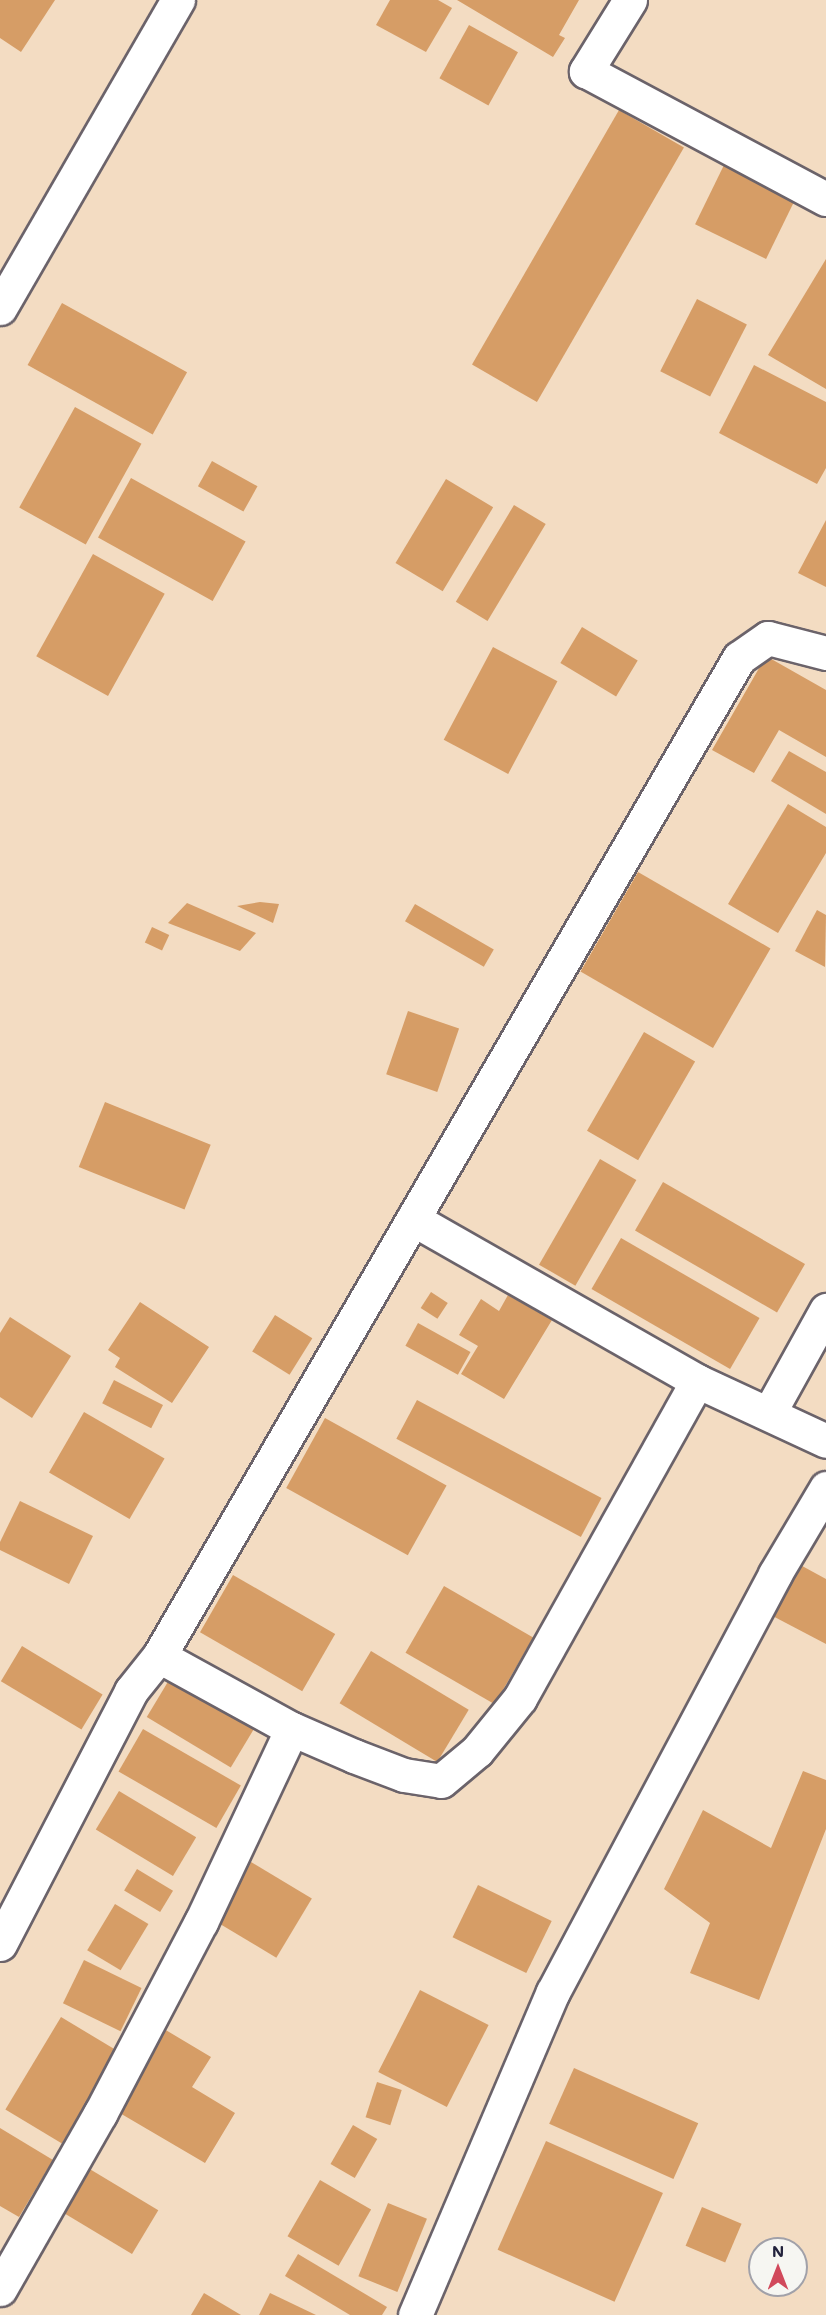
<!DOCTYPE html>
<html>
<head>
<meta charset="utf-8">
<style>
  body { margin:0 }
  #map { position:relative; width:826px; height:2315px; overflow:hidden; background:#f3dcc2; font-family:Mali,sans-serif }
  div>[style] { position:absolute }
  .building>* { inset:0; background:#d69d66; transform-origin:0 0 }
  .roads { filter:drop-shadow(2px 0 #6b636a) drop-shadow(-2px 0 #6b636a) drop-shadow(0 2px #6b636a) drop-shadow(0 -2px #6b636a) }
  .street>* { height:33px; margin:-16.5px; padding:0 16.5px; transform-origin:16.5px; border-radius:16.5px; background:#fff }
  span { translate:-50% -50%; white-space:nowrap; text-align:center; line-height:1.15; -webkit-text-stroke:4.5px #f6f6f2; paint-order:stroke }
  .north { position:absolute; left:748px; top:2237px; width:60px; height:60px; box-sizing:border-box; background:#f6f6f2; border:2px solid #a1a1a9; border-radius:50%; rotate:0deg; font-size:16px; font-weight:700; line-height:24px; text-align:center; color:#22223b }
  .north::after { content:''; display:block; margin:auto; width:21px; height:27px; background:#d1495b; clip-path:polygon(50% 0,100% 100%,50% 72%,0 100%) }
</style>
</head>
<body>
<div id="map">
  <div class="building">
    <i style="clip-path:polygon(0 0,55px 0,21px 52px,0 38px)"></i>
    <i style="clip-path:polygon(390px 0,438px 0,452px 8px,426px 52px,376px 25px)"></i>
    <i style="clip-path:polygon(457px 0,579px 0,559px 35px,565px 38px,553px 57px)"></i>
    <i style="left:469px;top:25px;width:56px;height:61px;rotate:29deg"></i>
    <i style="left:619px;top:110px;width:75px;height:294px;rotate:30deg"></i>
    <i style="left:724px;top:165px;width:79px;height:66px;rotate:26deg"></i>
    <i style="clip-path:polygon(826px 259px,826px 389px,768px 355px)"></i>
    <i style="left:697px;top:299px;width:56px;height:81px;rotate:27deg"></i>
    <i style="left:62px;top:303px;width:143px;height:71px;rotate:29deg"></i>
    <i style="clip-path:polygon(754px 365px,826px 402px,826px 468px,817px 484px,719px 433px)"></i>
    <i style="left:75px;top:407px;width:76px;height:115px;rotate:29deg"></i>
    <i style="left:212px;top:461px;width:52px;height:29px;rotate:29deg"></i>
    <i style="left:131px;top:478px;width:131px;height:68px;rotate:29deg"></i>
    <i style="left:446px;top:479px;width:55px;height:98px;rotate:31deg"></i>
    <i style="left:514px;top:505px;width:37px;height:113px;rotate:31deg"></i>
    <i style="clip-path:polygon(826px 520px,826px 587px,798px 573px)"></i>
    <i style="left:93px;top:554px;width:82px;height:117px;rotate:29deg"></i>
    <i style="left:582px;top:627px;width:65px;height:42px;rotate:31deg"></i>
    <i style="left:493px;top:647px;width:73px;height:105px;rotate:28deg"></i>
    <i style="clip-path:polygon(766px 656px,826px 690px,826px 757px,779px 730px,754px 773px,712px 750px)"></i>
    <i style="clip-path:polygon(789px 751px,826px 772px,826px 814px,771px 781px)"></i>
    <i style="clip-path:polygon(788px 804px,826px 827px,826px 853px,778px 933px,728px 904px)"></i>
    <i style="left:638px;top:872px;width:153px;height:115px;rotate:30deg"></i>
    <i style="clip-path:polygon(260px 902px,279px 904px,273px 923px,237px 906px)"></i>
    <i style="clip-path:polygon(187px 903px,256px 933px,240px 951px,168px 923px)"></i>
    <i style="left:415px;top:904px;width:91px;height:20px;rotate:30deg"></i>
    <i style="clip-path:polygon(817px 910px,826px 915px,825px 967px,795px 951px)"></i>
    <i style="left:152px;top:927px;width:19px;height:17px;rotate:25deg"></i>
    <i style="left:408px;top:1011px;width:54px;height:67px;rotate:19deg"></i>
    <i style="left:644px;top:1032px;width:59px;height:114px;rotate:30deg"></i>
    <i style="left:105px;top:1102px;width:114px;height:70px;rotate:22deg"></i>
    <i style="left:600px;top:1159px;width:42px;height:122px;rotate:30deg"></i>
    <i style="left:663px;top:1182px;width:164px;height:56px;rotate:30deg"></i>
    <i style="left:621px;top:1238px;width:160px;height:59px;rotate:30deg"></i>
    <i style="left:431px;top:1292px;width:20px;height:19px;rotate:33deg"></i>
    <i style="clip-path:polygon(508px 1295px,552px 1320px,504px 1399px,461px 1374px,478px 1346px,459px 1335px,481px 1299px,499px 1311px)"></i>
    <i style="clip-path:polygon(140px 1302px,209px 1347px,172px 1403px,115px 1367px,120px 1358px,108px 1350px)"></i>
    <i style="left:275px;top:1315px;width:44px;height:43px;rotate:32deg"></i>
    <i style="clip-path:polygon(10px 1317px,71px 1356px,32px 1418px,0 1397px,0 1333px)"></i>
    <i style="left:418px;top:1323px;width:60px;height:26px;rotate:29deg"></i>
    <i style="left:114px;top:1380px;width:55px;height:26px;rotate:27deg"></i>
    <i style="left:417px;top:1400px;width:209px;height:44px;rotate:28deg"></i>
    <i style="left:84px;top:1412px;width:93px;height:70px;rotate:30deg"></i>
    <i style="left:325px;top:1418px;width:139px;height:80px;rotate:29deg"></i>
    <i style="clip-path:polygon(20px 1501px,93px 1536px,69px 1584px,0 1550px,0 1542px)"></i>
    <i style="clip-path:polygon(793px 1561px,826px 1579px,826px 1644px,765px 1612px)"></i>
    <i style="left:233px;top:1575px;width:118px;height:66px;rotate:30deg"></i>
    <i style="left:444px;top:1586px;width:103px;height:77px;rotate:30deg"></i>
    <i style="left:22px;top:1646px;width:94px;height:41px;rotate:31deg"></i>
    <i style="left:371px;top:1651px;width:114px;height:61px;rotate:31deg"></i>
    <i style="left:172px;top:1675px;width:98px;height:49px;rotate:31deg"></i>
    <i style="left:143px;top:1729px;width:113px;height:49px;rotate:30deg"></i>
    <i style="clip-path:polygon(803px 1771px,826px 1780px,826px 1829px,759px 2000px,690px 1973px,710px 1923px,664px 1889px,703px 1810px,771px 1848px)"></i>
    <i style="left:119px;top:1791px;width:90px;height:45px;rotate:31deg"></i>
    <i style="left:251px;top:1862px;width:71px;height:69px;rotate:31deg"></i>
    <i style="left:137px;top:1869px;width:42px;height:25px;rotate:31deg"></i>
    <i style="left:478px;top:1885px;width:82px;height:58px;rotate:26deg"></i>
    <i style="left:115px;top:1904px;width:39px;height:54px;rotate:31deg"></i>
    <i style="left:84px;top:1960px;width:64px;height:48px;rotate:26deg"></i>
    <i style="left:420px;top:1990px;width:77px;height:92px;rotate:27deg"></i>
    <i style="left:61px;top:2017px;width:66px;height:108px;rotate:31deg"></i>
    <i style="clip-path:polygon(159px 2026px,211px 2057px,192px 2087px,235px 2113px,205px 2163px,118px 2112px,145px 2067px,137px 2063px)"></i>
    <i style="left:574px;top:2068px;width:136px;height:61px;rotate:24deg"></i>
    <i style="left:377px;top:2082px;width:26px;height:37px;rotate:18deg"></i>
    <i style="left:353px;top:2125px;width:28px;height:45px;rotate:30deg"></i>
    <i style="clip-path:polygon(0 2128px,53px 2160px,19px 2217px,0 2206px)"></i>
    <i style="left:546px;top:2141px;width:128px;height:119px;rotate:24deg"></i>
    <i style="left:88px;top:2168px;width:82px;height:51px;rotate:31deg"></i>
    <i style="left:320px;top:2180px;width:59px;height:65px;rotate:30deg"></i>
    <i style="left:388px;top:2203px;width:42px;height:79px;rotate:22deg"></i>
    <i style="left:702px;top:2207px;width:43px;height:42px;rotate:23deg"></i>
    <i style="clip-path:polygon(298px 2254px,387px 2307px,382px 2315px,350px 2315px,285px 2276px)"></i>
    <i style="clip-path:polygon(204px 2293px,241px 2315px,191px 2315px)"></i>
    <i style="clip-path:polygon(270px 2293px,316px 2315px,259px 2315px)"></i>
  </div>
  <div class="roads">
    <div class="street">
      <i style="left:630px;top:0;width:84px;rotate:121.8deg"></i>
      <i style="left:586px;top:71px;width:272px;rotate:28.1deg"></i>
      <i style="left:0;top:308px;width:356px;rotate:-60deg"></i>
      <i style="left:413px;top:1219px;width:327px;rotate:29.7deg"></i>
      <i style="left:697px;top:1381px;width:142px;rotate:24.9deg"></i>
      <i style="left:769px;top:1413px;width:118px;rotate:-61deg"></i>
      <i style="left:159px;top:1656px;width:152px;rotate:28.8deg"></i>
      <i style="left:292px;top:1729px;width:68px;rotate:23.5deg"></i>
      <i style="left:354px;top:1756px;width:53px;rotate:20.8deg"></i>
      <i style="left:404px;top:1775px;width:37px;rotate:9deg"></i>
      <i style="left:441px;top:1781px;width:47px;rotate:-39.8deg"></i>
      <i style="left:477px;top:1751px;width:68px;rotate:-50.9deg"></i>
      <i style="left:520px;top:1698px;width:363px;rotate:-60.8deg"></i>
      <i style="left:0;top:1944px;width:285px;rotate:-62.6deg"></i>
      <i style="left:131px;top:1691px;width:45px;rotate:-51.3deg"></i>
      <i style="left:159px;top:1656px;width:1154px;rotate:-59.84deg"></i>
      <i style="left:739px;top:658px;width:35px;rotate:-35deg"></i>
      <i style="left:768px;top:638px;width:60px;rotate:14.5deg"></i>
      <i style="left:0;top:2289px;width:202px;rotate:-60.3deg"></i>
      <i style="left:100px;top:2114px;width:217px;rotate:-62.3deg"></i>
      <i style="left:201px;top:1922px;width:213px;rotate:-64.8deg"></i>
      <i style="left:415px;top:2315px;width:351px;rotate:-66.9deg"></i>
      <i style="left:553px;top:1992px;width:473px;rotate:-62deg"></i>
      <i style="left:775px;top:1574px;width:100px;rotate:-59.3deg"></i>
    </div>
  </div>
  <div class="north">N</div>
</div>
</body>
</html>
